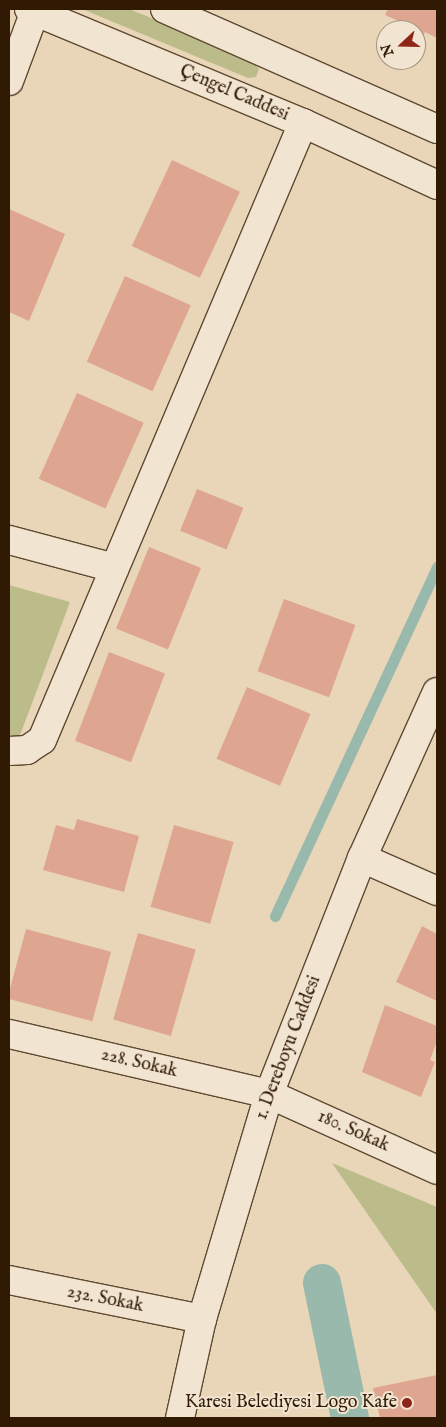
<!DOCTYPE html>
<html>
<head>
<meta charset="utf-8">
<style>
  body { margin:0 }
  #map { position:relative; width:446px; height:1427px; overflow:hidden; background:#e9d6b8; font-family:"IM FELL English",serif }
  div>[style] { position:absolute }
  .green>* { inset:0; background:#bcbc8b }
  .stream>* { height:11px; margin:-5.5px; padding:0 5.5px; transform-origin:5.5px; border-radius:5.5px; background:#98b9ab }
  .canal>* { height:38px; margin:-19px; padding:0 19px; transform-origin:19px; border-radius:19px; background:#98b9ab }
  .building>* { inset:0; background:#dea690; transform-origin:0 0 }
  .roads { filter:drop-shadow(1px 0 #5f4931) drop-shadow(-1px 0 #5f4931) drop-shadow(0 1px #5f4931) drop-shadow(0 -1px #5f4931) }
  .minor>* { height:28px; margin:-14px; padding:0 14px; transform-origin:14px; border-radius:14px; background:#f1e4d1 }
  .secondary>* { height:28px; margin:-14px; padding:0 14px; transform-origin:14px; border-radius:14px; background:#f1e4d1 }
  .dots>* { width:14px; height:14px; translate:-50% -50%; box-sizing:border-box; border:2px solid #f1e4d1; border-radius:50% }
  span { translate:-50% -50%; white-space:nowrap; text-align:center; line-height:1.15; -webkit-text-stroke:4px #f1e4d1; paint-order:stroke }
  .street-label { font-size:18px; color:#311a04 }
  .poi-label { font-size:18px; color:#311a04 }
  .right { translate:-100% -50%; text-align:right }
  .frame { position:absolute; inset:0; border:10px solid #311a04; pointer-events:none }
  .north { position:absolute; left:376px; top:20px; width:50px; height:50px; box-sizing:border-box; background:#f1e4d1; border:1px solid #a4937f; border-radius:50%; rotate:249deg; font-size:14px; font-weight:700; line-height:20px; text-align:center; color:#311a04 }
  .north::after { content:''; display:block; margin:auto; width:18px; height:22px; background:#8f2418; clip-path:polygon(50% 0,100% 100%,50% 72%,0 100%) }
</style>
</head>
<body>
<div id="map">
  <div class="green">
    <i style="clip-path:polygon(82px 9px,129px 9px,250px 58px,259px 69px,256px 77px,248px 78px)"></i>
    <i style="clip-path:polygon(9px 585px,70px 602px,19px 738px,9px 736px)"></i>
    <i style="clip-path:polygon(332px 1163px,437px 1207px,437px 1314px)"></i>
  </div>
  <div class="stream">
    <i style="left:275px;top:916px;width:385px;rotate:-65.1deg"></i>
  </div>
  <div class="canal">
    <i style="left:322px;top:1283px;width:138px;rotate:78.3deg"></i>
  </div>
  <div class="building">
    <i style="clip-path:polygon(388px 9px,437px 9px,437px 38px,425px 32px,422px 39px,416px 36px,416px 30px,400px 30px,403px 23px,385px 15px)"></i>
    <i style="left:172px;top:160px;width:75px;height:95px;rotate:25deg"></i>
    <i style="clip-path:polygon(9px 209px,65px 234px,29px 321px,9px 312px)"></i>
    <i style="left:125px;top:276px;width:72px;height:94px;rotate:24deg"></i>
    <i style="left:77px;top:393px;width:73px;height:94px;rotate:24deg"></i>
    <i style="left:197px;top:489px;width:50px;height:45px;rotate:22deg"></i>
    <i style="left:149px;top:547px;width:56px;height:88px;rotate:22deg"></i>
    <i style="left:284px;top:599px;width:76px;height:77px;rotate:20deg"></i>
    <i style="left:109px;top:652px;width:60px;height:95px;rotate:21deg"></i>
    <i style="left:247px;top:687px;width:69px;height:78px;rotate:23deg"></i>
    <i style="clip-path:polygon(77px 819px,139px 836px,124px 892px,43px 870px,56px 825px,74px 830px)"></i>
    <i style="left:174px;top:825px;width:62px;height:85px;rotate:16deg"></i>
    <i style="clip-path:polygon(422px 926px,437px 934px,437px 1001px,396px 982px)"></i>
    <i style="left:26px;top:929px;width:88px;height:72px;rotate:15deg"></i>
    <i style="left:138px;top:933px;width:60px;height:90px;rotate:16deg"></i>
    <i style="clip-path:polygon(385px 1005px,437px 1026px,437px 1041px,430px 1060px,435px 1062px,421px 1097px,362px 1072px)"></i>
    <i style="clip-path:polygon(437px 1375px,437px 1418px,380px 1418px,373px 1388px)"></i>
  </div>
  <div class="roads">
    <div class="minor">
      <i style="left:9px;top:81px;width:75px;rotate:-69.6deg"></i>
      <i style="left:9px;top:540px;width:109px;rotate:14.9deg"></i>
      <i style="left:9px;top:751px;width:18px;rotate:-3deg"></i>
      <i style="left:27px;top:750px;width:18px;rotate:-34deg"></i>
      <i style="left:42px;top:740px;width:670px;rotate:-67.07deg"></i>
      <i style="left:362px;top:858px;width:82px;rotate:23.7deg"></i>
      <i style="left:9px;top:1034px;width:267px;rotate:13deg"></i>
      <i style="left:269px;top:1094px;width:184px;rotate:24.3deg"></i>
      <i style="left:9px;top:1280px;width:197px;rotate:11.4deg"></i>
    </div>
    <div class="secondary">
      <i style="left:29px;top:9px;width:297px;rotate:22.6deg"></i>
      <i style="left:303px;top:123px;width:148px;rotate:24.8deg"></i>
      <i style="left:165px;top:9px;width:297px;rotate:23.8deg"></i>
      <i style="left:180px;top:1418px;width:101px;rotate:-77.5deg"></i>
      <i style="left:202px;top:1319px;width:235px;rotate:-73.4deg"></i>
      <i style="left:269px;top:1094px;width:254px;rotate:-68.5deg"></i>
      <i style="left:362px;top:858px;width:182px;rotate:-65.7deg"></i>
    </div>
  </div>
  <div class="dots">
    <i style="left:407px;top:1403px;background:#8f2418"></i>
  </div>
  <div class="street-label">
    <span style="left:234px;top:94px;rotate:23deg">Çengel Caddesi</span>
    <span style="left:289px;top:1048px;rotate:-69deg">1. Dereboyu Caddesi</span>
    <span style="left:139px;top:1064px;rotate:13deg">228. Sokak</span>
    <span style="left:353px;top:1132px;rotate:24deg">180. Sokak</span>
    <span style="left:105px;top:1300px;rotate:11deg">232. Sokak</span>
  </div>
  <div class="poi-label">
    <span class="right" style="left:397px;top:1403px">Karesi Belediyesi Logo Kafe</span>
  </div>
  <div class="frame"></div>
  <div class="north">N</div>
</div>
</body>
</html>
